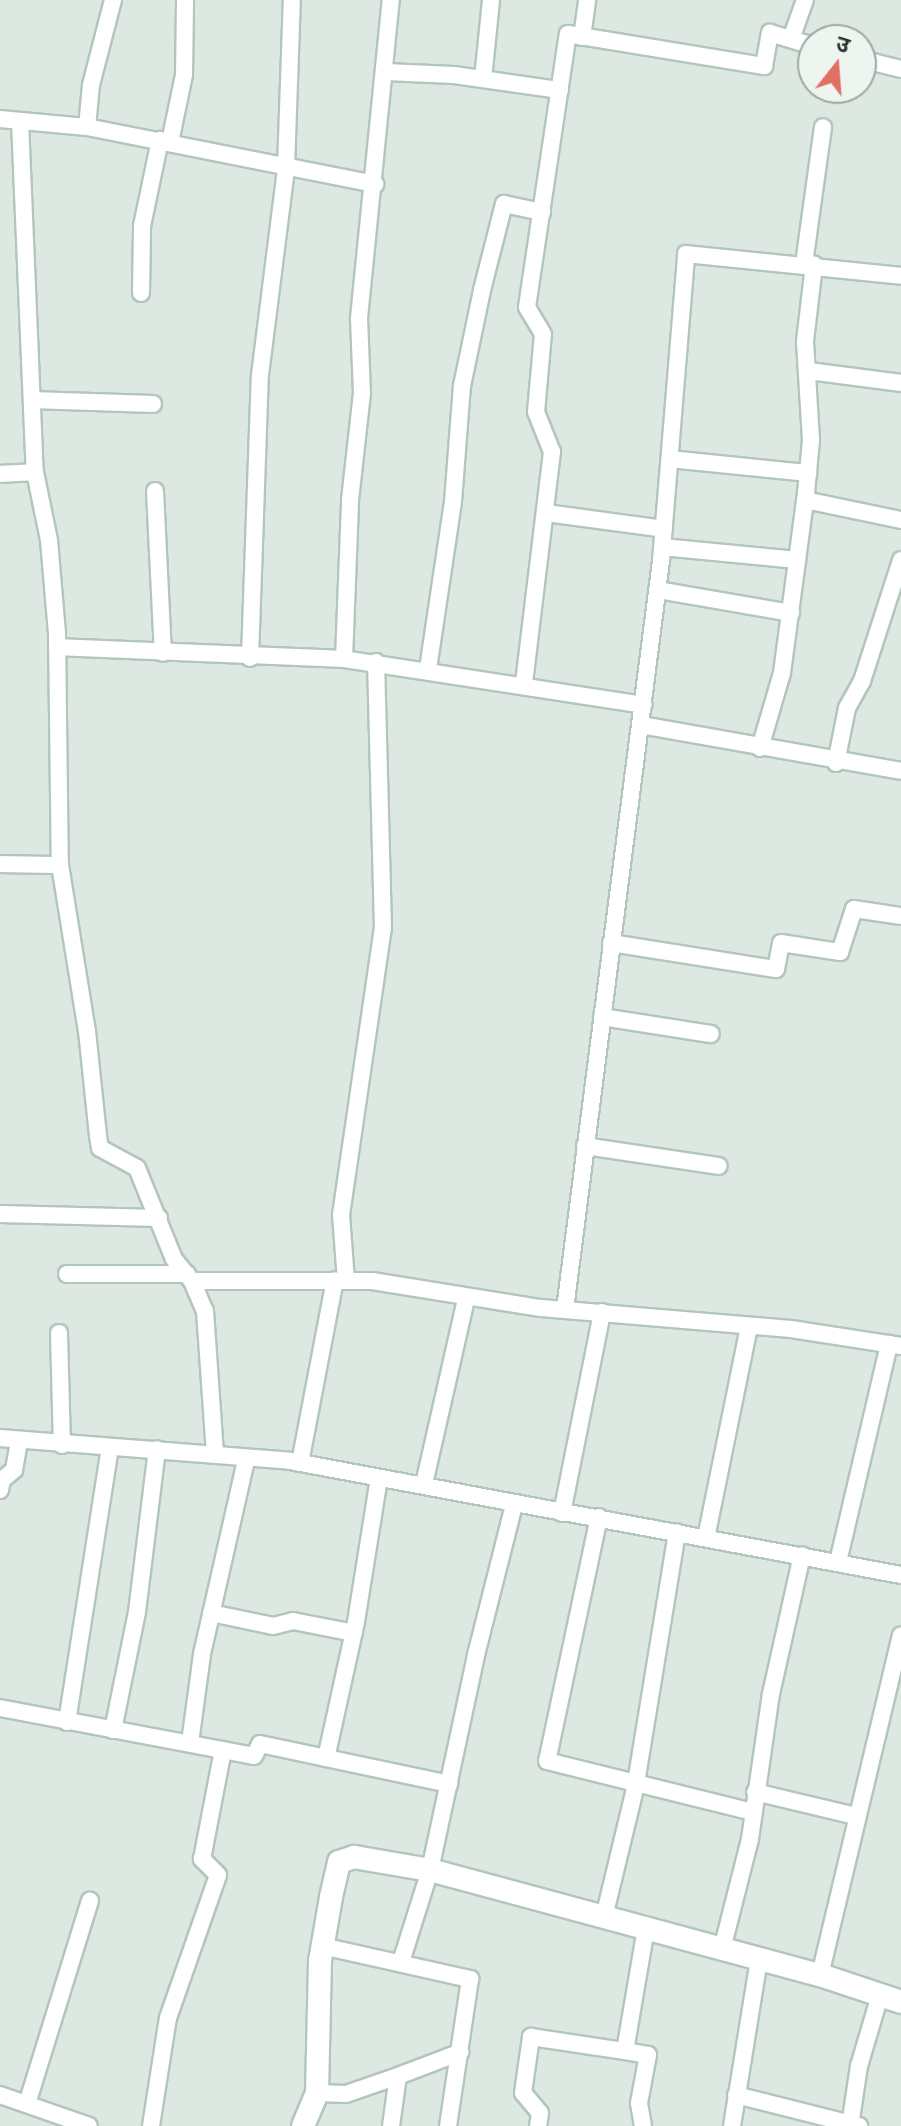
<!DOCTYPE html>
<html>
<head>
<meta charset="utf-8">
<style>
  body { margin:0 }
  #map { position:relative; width:901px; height:2126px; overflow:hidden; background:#dee8e2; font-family:Barlow,"Noto Sans Devanagari",sans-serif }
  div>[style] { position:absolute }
  .roads { filter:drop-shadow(2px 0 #b3c6bc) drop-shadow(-2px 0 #b3c6bc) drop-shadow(0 2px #b3c6bc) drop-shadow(0 -2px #b3c6bc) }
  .street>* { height:16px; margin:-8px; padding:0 8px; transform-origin:8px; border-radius:8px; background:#fff }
  .secondary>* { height:22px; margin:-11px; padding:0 11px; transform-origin:11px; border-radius:11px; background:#fff }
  span { translate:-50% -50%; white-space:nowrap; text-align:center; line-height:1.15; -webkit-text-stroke:6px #eef5f0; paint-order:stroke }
  .north { position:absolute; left:797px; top:24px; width:80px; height:80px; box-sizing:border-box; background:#eef5f0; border:2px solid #9ca8a2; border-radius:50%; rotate:17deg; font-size:22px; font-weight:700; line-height:32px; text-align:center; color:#22352d }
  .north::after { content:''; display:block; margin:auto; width:28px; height:36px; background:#e06f64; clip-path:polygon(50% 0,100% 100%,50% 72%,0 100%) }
</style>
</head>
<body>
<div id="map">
  <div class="roads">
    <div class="street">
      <i style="left:582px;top:37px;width:37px;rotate:-82deg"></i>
      <i style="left:791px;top:39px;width:41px;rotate:-70.3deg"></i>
      <i style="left:861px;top:59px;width:41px;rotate:14deg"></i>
      <i style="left:386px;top:72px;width:68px;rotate:2.5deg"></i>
      <i style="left:454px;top:75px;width:107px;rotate:8.1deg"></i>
      <i style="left:483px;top:79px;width:79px;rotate:-84.2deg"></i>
      <i style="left:0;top:119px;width:87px;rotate:5.3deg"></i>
      <i style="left:87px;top:127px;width:294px;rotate:11.2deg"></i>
      <i style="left:20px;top:121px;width:351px;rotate:87.6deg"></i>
      <i style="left:35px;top:472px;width:69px;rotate:78.4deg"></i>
      <i style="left:49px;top:540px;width:94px;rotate:85.1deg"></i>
      <i style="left:57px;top:634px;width:231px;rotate:89.3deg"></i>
      <i style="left:60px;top:865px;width:168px;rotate:80.8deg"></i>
      <i style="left:87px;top:1031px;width:106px;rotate:84deg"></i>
      <i style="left:98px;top:1136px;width:12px;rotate:81deg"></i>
      <i style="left:100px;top:1148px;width:42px;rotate:28.4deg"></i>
      <i style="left:137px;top:1168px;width:98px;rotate:67.9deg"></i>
      <i style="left:174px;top:1259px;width:28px;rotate:51deg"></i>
      <i style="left:192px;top:1281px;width:33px;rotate:67deg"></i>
      <i style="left:205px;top:1311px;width:142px;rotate:86deg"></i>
      <i style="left:87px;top:127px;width:42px;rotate:-84.6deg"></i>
      <i style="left:91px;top:85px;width:88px;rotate:-75.5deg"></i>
      <i style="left:170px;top:142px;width:68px;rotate:-78.2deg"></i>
      <i style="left:184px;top:75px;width:75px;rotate:-89.2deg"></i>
      <i style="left:804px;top:264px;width:138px;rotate:-82.1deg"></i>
      <i style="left:141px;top:293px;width:67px;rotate:-89.1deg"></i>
      <i style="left:142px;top:226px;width:88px;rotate:-78.2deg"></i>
      <i style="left:809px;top:371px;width:93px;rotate:7.4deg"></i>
      <i style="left:32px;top:400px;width:121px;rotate:1.9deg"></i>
      <i style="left:670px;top:459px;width:139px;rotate:5.8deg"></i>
      <i style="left:0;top:474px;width:35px;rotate:-3deg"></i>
      <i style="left:155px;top:491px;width:162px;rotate:87.2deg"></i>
      <i style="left:805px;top:500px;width:98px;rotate:11.8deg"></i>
      <i style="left:546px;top:513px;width:119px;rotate:7.7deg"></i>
      <i style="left:662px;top:547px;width:136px;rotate:5.5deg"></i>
      <i style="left:658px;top:590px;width:135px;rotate:9.8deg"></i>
      <i style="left:57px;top:647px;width:287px;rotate:2.4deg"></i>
      <i style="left:344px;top:659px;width:303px;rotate:8.7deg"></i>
      <i style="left:250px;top:658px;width:283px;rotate:-88deg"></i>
      <i style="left:260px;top:375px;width:209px;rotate:-82.8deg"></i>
      <i style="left:286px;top:168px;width:168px;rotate:-88deg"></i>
      <i style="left:344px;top:659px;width:159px;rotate:-87.8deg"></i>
      <i style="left:350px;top:500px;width:108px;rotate:-83.6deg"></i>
      <i style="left:362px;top:393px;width:75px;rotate:-92.3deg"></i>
      <i style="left:359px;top:318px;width:320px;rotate:-84.3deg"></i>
      <i style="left:428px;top:669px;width:169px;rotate:-81.5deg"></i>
      <i style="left:453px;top:502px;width:116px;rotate:-85.6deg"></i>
      <i style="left:462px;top:386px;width:98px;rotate:-78.2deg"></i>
      <i style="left:482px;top:290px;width:89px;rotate:-75.7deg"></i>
      <i style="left:504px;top:204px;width:39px;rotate:12deg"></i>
      <i style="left:524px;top:683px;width:233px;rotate:-83.1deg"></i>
      <i style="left:552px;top:452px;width:43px;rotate:-111.8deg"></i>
      <i style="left:536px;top:412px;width:78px;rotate:-84.9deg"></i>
      <i style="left:543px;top:334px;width:31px;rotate:-121deg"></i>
      <i style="left:527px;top:307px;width:276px;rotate:-81.5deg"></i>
      <i style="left:568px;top:34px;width:199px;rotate:9.3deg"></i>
      <i style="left:764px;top:66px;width:34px;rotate:-80deg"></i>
      <i style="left:770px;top:33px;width:45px;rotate:16.8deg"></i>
      <i style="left:641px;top:725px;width:264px;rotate:10deg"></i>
      <i style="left:760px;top:748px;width:78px;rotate:-73.7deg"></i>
      <i style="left:782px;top:673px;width:182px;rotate:-82.4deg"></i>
      <i style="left:806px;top:493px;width:53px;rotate:-84.6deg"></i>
      <i style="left:811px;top:440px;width:99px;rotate:-93.5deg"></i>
      <i style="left:805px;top:341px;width:77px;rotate:-83.2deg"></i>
      <i style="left:836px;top:763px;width:56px;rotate:-78.7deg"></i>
      <i style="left:847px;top:708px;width:31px;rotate:-61deg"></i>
      <i style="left:862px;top:681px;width:127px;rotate:-72.1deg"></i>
      <i style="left:0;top:864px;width:60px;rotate:1deg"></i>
      <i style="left:611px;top:943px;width:167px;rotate:9deg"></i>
      <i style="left:776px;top:969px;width:26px;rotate:-79deg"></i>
      <i style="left:781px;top:943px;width:60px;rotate:8.7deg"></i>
      <i style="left:840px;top:952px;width:45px;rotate:-72deg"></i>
      <i style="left:854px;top:909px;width:48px;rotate:8.5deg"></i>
      <i style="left:602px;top:1017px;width:110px;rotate:8.9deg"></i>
      <i style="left:585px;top:1146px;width:135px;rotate:8.5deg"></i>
      <i style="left:0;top:1214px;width:159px;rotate:1.4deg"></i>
      <i style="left:67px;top:1274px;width:120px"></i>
      <i style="left:192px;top:1281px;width:180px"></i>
      <i style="left:372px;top:1281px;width:171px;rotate:9.1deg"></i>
      <i style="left:541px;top:1308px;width:251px;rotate:4.8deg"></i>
      <i style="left:791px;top:1329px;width:111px;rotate:8.8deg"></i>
      <i style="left:346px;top:1281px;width:66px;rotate:-94.3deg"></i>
      <i style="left:341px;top:1215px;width:290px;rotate:-81.7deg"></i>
      <i style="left:383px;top:928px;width:266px;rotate:-91.5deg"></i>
      <i style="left:565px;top:1309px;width:754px;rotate:-82.69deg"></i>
      <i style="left:661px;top:561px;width:308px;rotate:-85.3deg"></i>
      <i style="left:686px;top:254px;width:216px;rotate:5.8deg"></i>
      <i style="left:59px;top:1333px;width:112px;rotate:88.5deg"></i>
      <i style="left:0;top:1438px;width:291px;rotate:4.5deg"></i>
      <i style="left:290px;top:1461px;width:622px;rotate:10.57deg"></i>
      <i style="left:300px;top:1463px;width:186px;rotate:-79.2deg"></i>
      <i style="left:379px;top:1478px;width:146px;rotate:99.1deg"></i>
      <i style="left:356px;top:1622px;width:139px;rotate:102.4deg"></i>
      <i style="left:326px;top:1758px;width:126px;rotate:11.9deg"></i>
      <i style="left:424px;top:1484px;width:190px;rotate:-77.2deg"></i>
      <i style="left:0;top:1490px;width:10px;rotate:-79deg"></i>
      <i style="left:2px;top:1480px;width:16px;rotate:-40deg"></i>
      <i style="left:14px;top:1470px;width:29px;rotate:-80deg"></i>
      <i style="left:562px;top:1513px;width:205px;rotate:-78.7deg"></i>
      <i style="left:599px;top:1517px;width:249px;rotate:102deg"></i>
      <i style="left:547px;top:1761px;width:212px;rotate:13.9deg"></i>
      <i style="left:706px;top:1538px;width:216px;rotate:-78.5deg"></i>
      <i style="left:838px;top:1562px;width:224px;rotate:-76.8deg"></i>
      <i style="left:211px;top:1613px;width:63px;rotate:11.8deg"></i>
      <i style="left:273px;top:1626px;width:21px;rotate:-14deg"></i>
      <i style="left:293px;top:1621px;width:62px;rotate:11.1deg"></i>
      <i style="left:0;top:1708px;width:258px;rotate:10.7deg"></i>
      <i style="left:254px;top:1756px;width:13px;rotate:-63deg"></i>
      <i style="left:260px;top:1744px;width:67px;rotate:12deg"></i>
      <i style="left:67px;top:1722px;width:277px;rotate:-81.1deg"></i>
      <i style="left:113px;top:1730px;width:120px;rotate:-78.5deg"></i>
      <i style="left:137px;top:1612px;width:164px;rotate:-83deg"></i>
      <i style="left:190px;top:1743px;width:90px;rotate:-82.3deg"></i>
      <i style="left:202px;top:1654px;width:199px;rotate:-77.2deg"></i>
      <i style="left:755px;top:1792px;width:104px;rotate:13.4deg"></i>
      <i style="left:604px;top:1917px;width:132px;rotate:-76.4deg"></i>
      <i style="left:635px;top:1789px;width:260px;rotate:-80.7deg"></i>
      <i style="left:322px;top:1946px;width:152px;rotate:12.6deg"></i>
      <i style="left:470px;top:1979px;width:149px;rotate:98.5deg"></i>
      <i style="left:722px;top:1949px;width:114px;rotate:-75.7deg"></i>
      <i style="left:750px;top:1839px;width:147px;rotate:-81.8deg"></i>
      <i style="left:771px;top:1694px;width:142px;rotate:-77.4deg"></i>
      <i style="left:401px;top:1962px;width:96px;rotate:-72.5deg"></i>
      <i style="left:430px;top:1870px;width:220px;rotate:-77.9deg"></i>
      <i style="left:476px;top:1655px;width:155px;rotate:-75.8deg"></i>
      <i style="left:820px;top:1975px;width:349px;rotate:-76.6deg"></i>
      <i style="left:317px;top:2093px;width:29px;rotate:2deg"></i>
      <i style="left:346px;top:2094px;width:55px;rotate:-19.1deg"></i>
      <i style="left:0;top:2095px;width:94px;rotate:19.2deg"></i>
      <i style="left:736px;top:2095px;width:127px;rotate:14.1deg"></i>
      <i style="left:27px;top:2104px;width:213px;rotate:-72.8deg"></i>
      <i style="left:151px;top:2126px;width:109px;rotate:-81.1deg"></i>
      <i style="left:168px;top:2018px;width:151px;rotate:-70.7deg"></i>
      <i style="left:218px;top:1875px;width:23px;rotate:-135deg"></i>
      <i style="left:202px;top:1859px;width:111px;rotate:-79.1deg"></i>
      <i style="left:391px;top:2126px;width:50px;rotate:-82deg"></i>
      <i style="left:398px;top:2076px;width:67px;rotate:-20.9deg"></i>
      <i style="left:538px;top:2126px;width:13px;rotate:-81deg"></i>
      <i style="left:540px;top:2113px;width:26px;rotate:-130deg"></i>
      <i style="left:523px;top:2093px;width:57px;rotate:-81.9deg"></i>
      <i style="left:531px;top:2037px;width:95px;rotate:8.5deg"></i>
      <i style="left:643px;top:2126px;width:23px;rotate:-100deg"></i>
      <i style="left:639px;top:2103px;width:49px;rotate:-79.4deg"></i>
      <i style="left:648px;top:2055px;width:23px;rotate:-170deg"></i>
      <i style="left:625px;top:2051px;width:125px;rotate:-80.3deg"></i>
      <i style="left:732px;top:2126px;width:169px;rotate:-80.8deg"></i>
      <i style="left:850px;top:2126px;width:61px;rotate:-81.5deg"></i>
      <i style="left:859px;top:2066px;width:74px;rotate:-73.5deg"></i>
    </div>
    <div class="secondary">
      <i style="left:303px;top:2126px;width:36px;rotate:-67deg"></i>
      <i style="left:317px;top:2093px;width:132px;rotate:-88.7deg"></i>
      <i style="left:320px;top:1961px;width:65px;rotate:-80.2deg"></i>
      <i style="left:331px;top:1897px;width:36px;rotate:-77deg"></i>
      <i style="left:339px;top:1862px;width:16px;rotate:-18deg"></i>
      <i style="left:354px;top:1857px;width:77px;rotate:9.7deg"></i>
      <i style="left:430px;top:1870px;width:404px;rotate:15.1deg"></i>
      <i style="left:820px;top:1975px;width:85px;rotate:18.4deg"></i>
    </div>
  </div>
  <div class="north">उ</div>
</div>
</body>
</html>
